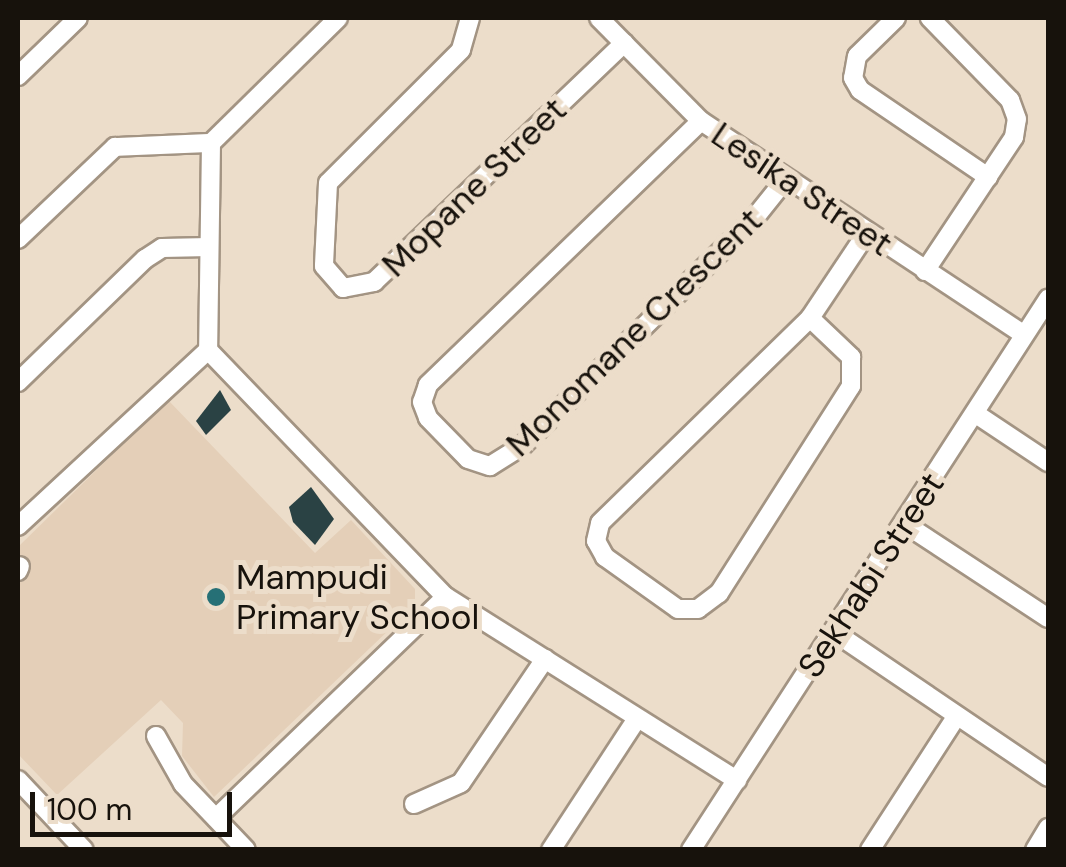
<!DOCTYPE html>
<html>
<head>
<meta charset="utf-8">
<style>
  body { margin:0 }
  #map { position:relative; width:1066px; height:867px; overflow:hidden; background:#ecddca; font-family:"DM Sans",sans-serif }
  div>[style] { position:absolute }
  .built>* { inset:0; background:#e4cfb8 }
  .building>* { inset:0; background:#2a4244 }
  .roads { filter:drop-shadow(2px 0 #a39483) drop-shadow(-2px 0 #a39483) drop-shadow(0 2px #a39483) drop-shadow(0 -2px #a39483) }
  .minor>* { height:18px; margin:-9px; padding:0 9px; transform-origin:9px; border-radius:9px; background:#fff }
  .dots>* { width:28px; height:28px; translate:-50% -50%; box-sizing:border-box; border:5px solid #ecddca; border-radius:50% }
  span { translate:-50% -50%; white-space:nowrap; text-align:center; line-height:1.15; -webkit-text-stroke:10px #ecddca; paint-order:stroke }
  .street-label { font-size:35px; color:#17120c }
  .poi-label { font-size:35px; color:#17120c }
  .left { translate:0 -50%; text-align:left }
  .frame { position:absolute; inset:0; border:20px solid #17120c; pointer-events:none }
  .scale { position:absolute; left:30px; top:792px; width:202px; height:45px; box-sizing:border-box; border:5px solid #17120c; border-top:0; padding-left:12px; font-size:30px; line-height:35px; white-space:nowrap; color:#17120c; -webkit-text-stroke:8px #ecddca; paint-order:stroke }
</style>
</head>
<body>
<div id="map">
  <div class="built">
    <i style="clip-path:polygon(168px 400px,315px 553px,351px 520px,415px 589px,415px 605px,214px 797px,182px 756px,183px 723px,161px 700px,57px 795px,18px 754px,18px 547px)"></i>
  </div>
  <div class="building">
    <i style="clip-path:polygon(220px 390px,231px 410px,206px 435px,196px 421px)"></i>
    <i style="clip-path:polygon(311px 487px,334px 519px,315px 545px,293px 522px,289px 507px)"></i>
  </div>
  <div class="roads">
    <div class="minor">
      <i style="left:470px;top:18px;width:33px;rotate:106deg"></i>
      <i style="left:461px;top:50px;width:188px;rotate:135deg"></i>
      <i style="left:328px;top:183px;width:83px;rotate:92.8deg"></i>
      <i style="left:324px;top:266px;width:29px;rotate:49deg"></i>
      <i style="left:343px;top:288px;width:32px;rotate:-11deg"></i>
      <i style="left:374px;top:282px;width:346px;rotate:-43.7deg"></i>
      <i style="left:599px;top:18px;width:145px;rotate:45.3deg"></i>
      <i style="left:701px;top:121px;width:387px;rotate:33.5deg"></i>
      <i style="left:896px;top:18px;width:54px;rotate:135.7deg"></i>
      <i style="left:857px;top:56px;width:22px;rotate:100deg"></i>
      <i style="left:853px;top:78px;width:14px;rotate:60deg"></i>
      <i style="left:860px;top:90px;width:155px;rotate:34.2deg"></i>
      <i style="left:18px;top:76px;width:83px;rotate:-44deg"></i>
      <i style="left:701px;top:121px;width:380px;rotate:136deg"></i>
      <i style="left:428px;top:385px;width:18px;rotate:109deg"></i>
      <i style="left:422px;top:402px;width:17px;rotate:69deg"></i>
      <i style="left:428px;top:418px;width:57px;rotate:45.7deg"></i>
      <i style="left:468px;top:459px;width:23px;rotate:18deg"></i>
      <i style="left:490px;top:466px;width:39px;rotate:-32deg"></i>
      <i style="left:523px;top:445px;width:322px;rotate:-44.4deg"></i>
      <i style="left:753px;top:220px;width:51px;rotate:-51.3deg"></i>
      <i style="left:211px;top:143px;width:207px;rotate:90.8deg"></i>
      <i style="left:208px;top:350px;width:343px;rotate:46.1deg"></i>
      <i style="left:446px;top:597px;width:344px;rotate:32.2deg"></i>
      <i style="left:211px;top:143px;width:178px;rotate:-44.5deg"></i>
      <i style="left:18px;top:239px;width:134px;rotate:-43.5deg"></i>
      <i style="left:115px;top:147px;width:96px;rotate:-2.4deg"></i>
      <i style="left:925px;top:271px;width:161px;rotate:-56.4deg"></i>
      <i style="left:1014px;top:137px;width:18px;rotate:-81deg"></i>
      <i style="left:1017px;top:119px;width:20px;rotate:-110deg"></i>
      <i style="left:1010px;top:100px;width:115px;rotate:-134.3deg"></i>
      <i style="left:810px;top:318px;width:57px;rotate:43.6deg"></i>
      <i style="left:851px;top:357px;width:29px;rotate:90deg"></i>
      <i style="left:851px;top:386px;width:246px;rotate:122.5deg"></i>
      <i style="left:719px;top:593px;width:26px;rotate:143deg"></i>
      <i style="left:698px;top:609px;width:20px;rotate:180deg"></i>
      <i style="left:678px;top:609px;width:90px;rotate:-144.5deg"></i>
      <i style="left:605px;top:557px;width:18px;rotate:-119deg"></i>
      <i style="left:596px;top:541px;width:18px;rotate:-77deg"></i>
      <i style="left:600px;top:523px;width:293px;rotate:-44.3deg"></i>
      <i style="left:810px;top:318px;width:101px;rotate:-56.3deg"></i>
      <i style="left:18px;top:382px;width:177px;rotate:-44.1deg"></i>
      <i style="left:145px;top:259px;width:20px;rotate:-33deg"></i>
      <i style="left:162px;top:248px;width:47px;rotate:-1.2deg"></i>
      <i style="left:976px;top:414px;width:87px;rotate:33.7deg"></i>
      <i style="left:905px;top:524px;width:171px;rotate:33.3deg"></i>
      <i style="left:18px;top:526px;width:259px;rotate:-42.8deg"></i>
      <i style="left:18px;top:571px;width:5px;rotate:-68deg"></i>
      <i style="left:834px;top:632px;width:258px;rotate:34.1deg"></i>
      <i style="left:156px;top:736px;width:55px;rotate:60.6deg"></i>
      <i style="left:183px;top:784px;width:91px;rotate:46.3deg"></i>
      <i style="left:18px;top:780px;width:96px;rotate:46.7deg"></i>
      <i style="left:414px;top:804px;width:51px;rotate:-24.1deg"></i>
      <i style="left:461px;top:783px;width:150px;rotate:-55.9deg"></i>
      <i style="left:216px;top:818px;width:319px;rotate:-43.9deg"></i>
      <i style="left:551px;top:850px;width:155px;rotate:-56.8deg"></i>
      <i style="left:691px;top:850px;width:657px;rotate:-57.06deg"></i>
      <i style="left:870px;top:850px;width:158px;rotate:-57.1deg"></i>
      <i style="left:1035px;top:850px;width:26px;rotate:-59deg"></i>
    </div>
  </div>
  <div class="dots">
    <i style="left:216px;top:597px;background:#267076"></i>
  </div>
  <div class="street-label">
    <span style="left:474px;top:187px;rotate:-44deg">Mopane Street</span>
    <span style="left:802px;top:189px;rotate:34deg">Lesika Street</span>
    <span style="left:634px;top:332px;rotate:-44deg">Monomane Crescent</span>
    <span style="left:871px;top:575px;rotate:-57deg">Sekhabi Street</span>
  </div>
  <div class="poi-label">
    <span class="left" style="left:236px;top:597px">Mampudi<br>Primary School</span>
  </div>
  <div class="frame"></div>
  <div class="scale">100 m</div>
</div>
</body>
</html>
